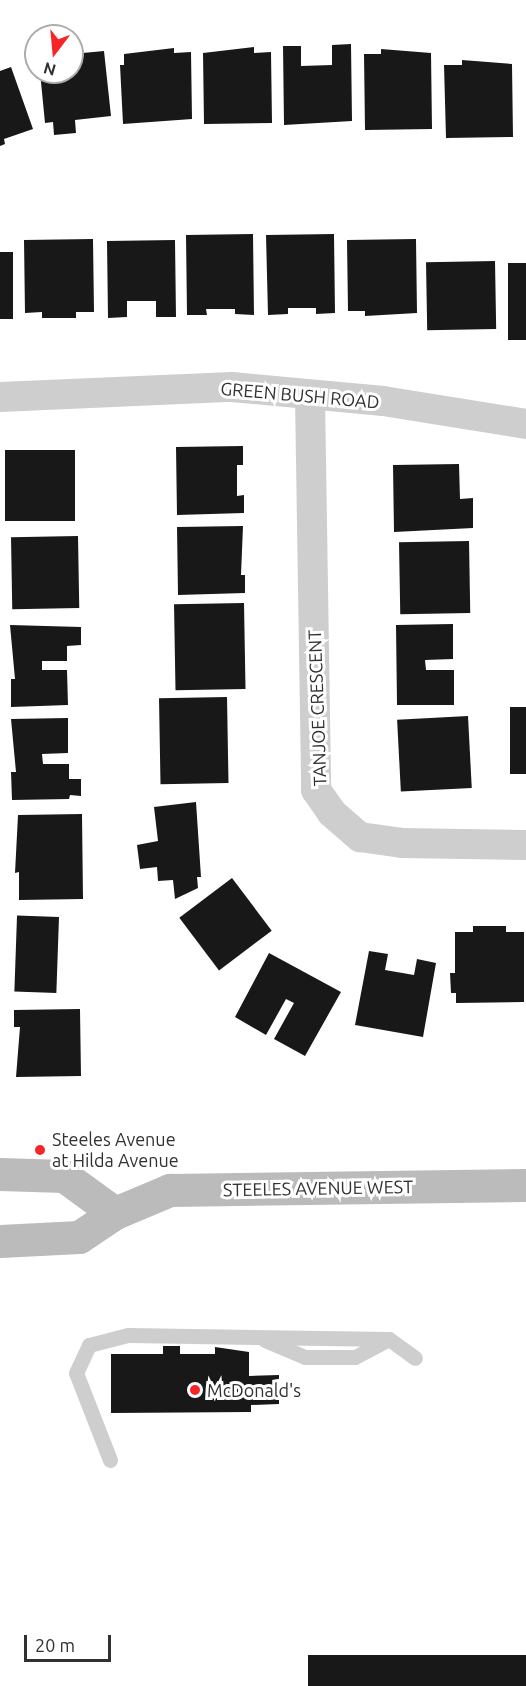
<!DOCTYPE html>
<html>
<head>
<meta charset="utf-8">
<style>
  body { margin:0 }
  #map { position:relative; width:526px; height:1686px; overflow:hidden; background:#fff; font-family:Ubuntu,sans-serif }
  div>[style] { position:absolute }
  .building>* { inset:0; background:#181818; transform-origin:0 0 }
  .lane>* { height:15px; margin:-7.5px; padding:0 7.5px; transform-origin:7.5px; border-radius:7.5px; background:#cecece }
  .street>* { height:30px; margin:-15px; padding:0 15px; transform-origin:15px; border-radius:15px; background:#cecece }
  .secondary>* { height:33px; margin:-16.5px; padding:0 16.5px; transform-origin:16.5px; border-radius:16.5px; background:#bbb }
  .dots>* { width:16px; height:16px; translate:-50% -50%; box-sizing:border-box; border:3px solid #fff; border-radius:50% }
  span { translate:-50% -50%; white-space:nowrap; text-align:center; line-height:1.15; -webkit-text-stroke:6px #fff; paint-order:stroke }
  .street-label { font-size:18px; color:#313131 }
  .poi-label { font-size:18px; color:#313131 }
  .left { translate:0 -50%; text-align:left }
  .north { position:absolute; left:24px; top:24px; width:60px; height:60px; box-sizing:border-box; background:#fff; border:2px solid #adadad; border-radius:50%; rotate:196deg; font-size:16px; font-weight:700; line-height:24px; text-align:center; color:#313131 }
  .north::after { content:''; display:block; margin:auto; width:21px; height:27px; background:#f62527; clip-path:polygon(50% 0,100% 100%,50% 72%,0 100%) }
  .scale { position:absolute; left:24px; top:1635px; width:87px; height:27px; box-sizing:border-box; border:3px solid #313131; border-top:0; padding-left:8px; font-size:18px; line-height:21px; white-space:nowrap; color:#313131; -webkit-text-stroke:4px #fff; paint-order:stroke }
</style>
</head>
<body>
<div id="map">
  <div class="building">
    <i style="clip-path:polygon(351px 44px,352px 121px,284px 125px,283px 46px,301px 46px,301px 66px,332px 65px,332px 45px)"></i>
    <i style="clip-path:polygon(254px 47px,254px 53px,271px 52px,272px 123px,204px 124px,203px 53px)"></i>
    <i style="clip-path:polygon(174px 48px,174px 53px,191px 52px,192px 119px,123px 124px,120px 65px,124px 65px,124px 54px)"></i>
    <i style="clip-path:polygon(381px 49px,431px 53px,432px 129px,365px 130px,364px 54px,381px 54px)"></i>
    <i style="clip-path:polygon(104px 51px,111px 116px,75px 120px,76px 133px,54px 135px,53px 122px,45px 123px,40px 72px,72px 72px,72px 54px)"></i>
    <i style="clip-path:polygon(462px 60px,512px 64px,513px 137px,446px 138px,444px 65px,462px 65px)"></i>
    <i style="clip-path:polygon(11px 67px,33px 129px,4px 139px,5px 144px,0 146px,0 71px)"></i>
    <i style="clip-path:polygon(253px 234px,254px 315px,235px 314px,235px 309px,206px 309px,207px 315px,187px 315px,186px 235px)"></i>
    <i style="clip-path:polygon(334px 234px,335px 313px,316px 314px,316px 308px,288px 308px,288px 314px,268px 315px,266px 235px)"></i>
    <i style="clip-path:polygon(93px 239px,94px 312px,76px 312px,76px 318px,42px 318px,42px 312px,25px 313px,24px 240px)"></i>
    <i style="clip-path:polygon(416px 239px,417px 313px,365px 316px,365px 311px,348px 311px,347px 240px)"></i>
    <i style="clip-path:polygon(175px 240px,176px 317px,156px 317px,156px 301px,127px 301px,127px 317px,108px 318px,107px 241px)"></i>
    <i style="left:0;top:252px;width:13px;height:67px"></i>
    <i style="left:495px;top:261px;width:68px;height:69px;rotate:89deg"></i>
    <i style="left:526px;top:263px;width:77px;height:18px;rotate:90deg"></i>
    <i style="clip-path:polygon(243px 446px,243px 465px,237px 465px,237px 496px,244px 495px,244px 513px,177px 515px,176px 447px)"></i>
    <i style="left:5px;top:450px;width:70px;height:71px"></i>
    <i style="clip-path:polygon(459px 464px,460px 499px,473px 498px,473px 528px,394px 532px,393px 465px)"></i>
    <i style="clip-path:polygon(243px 526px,241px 575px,245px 575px,245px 593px,178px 595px,177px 527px)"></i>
    <i style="left:78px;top:536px;width:72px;height:67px;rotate:89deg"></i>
    <i style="left:469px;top:541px;width:72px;height:70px;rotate:89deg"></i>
    <i style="left:244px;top:603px;width:86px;height:70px;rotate:89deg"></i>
    <i style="clip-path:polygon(453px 624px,453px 659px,425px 660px,426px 670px,454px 670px,454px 705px,397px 705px,396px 625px)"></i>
    <i style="clip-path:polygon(10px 625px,81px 627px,81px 645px,67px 646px,67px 661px,42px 661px,42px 670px,67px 670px,68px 705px,11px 707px,11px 679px,15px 679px)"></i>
    <i style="left:227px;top:697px;width:86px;height:68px;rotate:89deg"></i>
    <i style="left:510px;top:707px;width:16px;height:67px"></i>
    <i style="left:468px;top:716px;width:72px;height:71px;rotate:87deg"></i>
    <i style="clip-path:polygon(68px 718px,68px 753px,42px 754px,43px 764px,69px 764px,69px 779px,81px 779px,81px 796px,70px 795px,69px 799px,12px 800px,11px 772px,16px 772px,11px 719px)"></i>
    <i style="clip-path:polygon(196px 802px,201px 877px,197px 877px,198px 888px,175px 899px,173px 880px,158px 881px,157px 867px,140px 869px,137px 845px,158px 841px,154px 807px)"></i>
    <i style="clip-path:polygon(82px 814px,83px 899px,19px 900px,19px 872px,15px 873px,18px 815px)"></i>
    <i style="left:232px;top:878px;width:66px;height:66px;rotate:53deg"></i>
    <i style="left:59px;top:917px;width:76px;height:42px;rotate:92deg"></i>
    <i style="clip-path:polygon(473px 926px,506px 926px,506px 932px,524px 932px,524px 1002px,456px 1003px,456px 993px,451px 993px,450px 973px,455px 973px,455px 932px,473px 932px)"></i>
    <i style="clip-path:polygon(369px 951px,388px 954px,385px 970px,414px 975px,417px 959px,436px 963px,423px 1037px,355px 1025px)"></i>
    <i style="clip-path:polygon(269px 953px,341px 992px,305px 1056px,274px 1039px,294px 1003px,286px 999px,266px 1035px,235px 1017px)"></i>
    <i style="clip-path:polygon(80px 1009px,81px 1076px,16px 1077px,20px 1027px,14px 1027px,14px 1010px)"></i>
    <i style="clip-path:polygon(163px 1346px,180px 1346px,180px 1354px,215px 1354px,215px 1347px,249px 1352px,249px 1376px,279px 1375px,279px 1404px,251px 1405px,251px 1412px,111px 1413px,111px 1354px,163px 1354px)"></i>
    <i style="left:526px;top:1655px;width:31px;height:218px;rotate:90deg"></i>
  </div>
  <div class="lane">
    <i style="left:265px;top:1340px;width:43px;rotate:23deg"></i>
    <i style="left:305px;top:1357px;width:50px"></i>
    <i style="left:355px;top:1357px;width:36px;rotate:-28deg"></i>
    <i style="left:110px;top:1460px;width:93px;rotate:-111.3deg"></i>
    <i style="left:76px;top:1373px;width:31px;rotate:-65deg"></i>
    <i style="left:89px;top:1345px;width:40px;rotate:-14.4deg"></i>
    <i style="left:128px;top:1335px;width:261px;rotate:0.9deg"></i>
    <i style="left:389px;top:1339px;width:32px;rotate:36deg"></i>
  </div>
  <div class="street">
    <i style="left:310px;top:396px;width:394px;rotate:89.1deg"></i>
    <i style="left:316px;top:790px;width:28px;rotate:55deg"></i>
    <i style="left:332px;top:813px;width:37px;rotate:41deg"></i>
    <i style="left:360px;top:837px;width:42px;rotate:8.1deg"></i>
    <i style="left:402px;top:843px;width:124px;rotate:0.9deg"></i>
    <i style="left:0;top:397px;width:232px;rotate:-2.5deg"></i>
    <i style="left:232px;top:387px;width:152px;rotate:5.3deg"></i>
    <i style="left:383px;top:401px;width:145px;rotate:9.1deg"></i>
  </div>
  <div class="secondary">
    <i style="left:0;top:1174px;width:64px;rotate:1.8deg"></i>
    <i style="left:64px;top:1176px;width:63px;rotate:36deg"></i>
    <i style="left:0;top:1241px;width:79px;rotate:-2.9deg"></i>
    <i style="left:79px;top:1237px;width:43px;rotate:-33.7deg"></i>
    <i style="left:115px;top:1213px;width:60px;rotate:-22.7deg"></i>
    <i style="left:170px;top:1190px;width:356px;rotate:-0.8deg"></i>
  </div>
  <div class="dots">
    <i style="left:40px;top:1150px;background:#f62527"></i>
    <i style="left:195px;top:1390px;background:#f62527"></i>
  </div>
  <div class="street-label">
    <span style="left:300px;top:395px;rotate:5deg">GREEN BUSH ROAD</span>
    <span style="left:317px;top:708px;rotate:-92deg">TANJOE CRESCENT</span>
    <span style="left:318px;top:1188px;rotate:-1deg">STEELES AVENUE WEST</span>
  </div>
  <div class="poi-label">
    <span class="left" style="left:52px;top:1150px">Steeles Avenue<br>at Hilda Avenue</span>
    <span class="left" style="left:207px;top:1390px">McDonald's</span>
  </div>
  <div class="north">N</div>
  <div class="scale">20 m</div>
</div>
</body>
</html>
